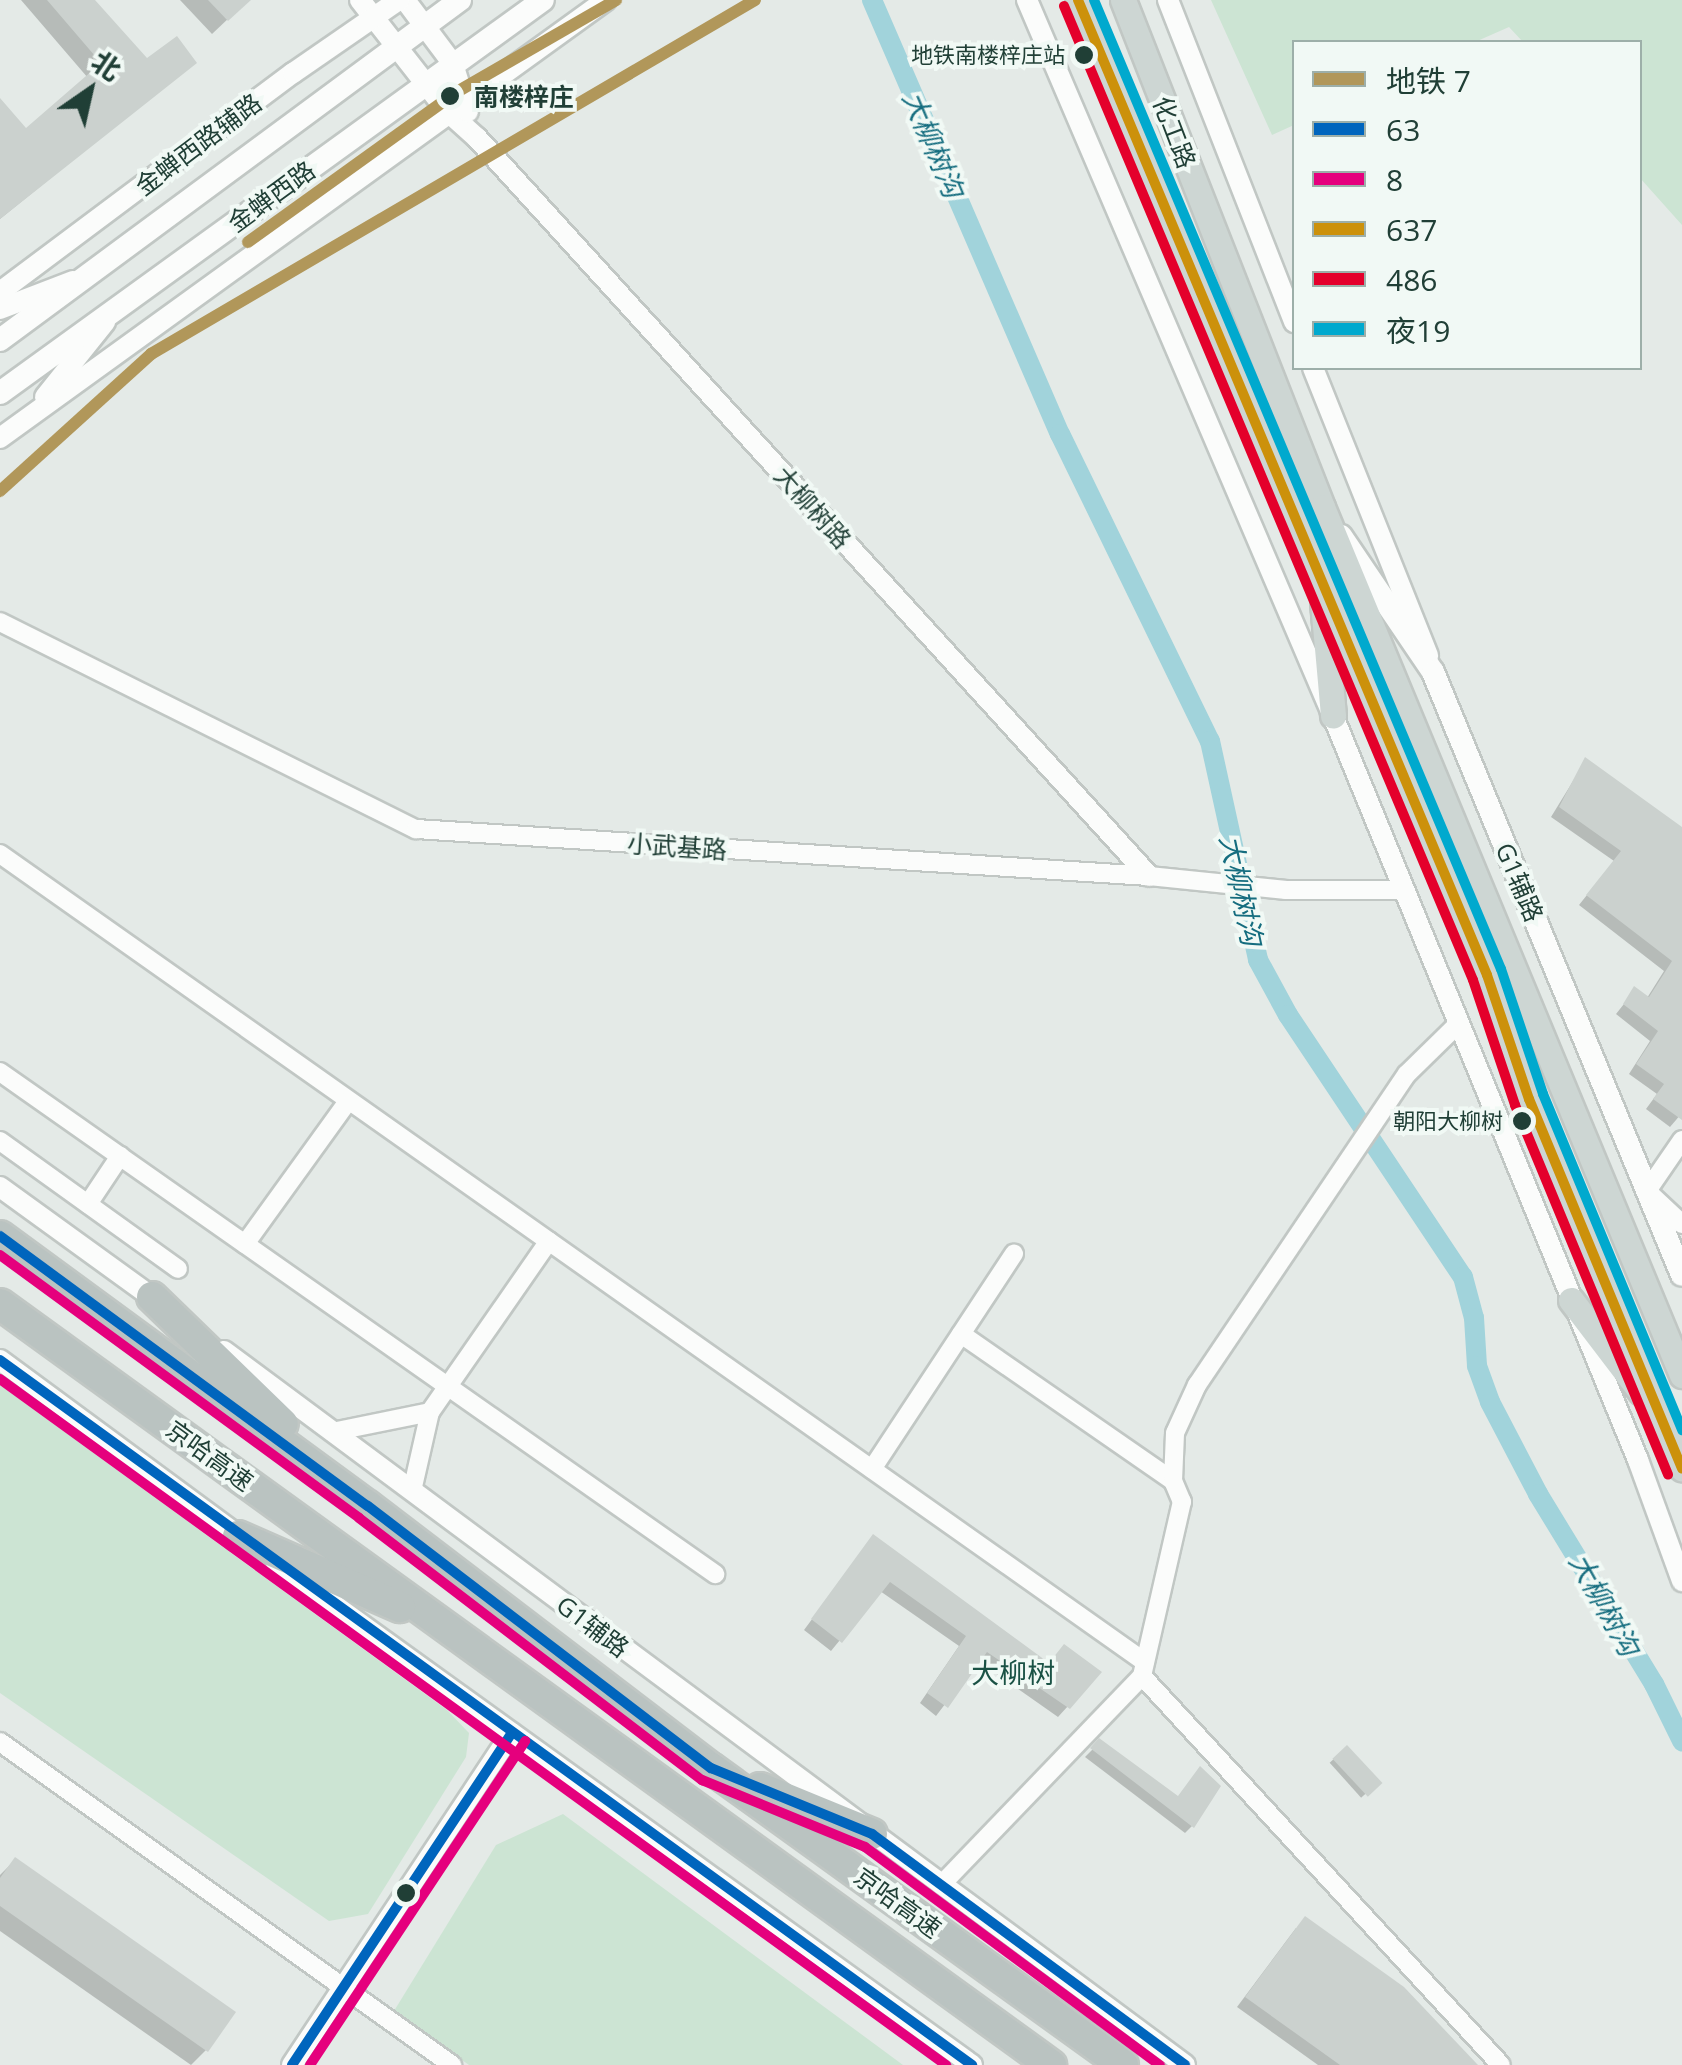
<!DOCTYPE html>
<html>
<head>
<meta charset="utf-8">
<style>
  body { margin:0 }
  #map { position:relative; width:1682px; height:2065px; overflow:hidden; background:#e4eae7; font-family:"Open Sans","Noto Sans SC",sans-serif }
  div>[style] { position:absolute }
  .green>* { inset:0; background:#cce4d3 }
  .shadow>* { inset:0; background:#0003; transform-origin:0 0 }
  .canal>* { height:20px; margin:-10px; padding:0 10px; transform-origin:10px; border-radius:10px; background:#a1d3db }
  .building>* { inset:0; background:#cbd1ce; transform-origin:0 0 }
  .roads { filter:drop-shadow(2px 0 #c1c7c4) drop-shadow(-2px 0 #c1c7c4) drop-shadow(0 2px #c1c7c4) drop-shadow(0 -2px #c1c7c4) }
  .minor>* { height:18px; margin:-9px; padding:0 9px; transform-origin:9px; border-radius:9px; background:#fbfcfb }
  .tertiary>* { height:20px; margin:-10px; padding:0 10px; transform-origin:10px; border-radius:10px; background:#fbfcfb }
  .secondary>* { height:22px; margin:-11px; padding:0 11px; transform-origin:11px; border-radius:11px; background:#fbfcfb }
  .primary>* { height:25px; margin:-12.5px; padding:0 12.5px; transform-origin:12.5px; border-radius:12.5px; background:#cdd6d3 }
  .motorway>* { height:30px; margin:-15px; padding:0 15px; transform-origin:15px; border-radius:15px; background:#bac3c1 }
  .bus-1>* { height:10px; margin:-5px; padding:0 5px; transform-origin:5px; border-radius:5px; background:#0065bd }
  .bus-2>* { height:10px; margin:-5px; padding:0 5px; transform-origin:5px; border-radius:5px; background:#e5007d }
  .bus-3>* { height:10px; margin:-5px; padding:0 5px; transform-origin:5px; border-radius:5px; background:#cc910b }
  .bus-4>* { height:10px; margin:-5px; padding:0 5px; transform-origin:5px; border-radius:5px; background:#e4002b }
  .bus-5>* { height:10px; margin:-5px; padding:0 5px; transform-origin:5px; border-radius:5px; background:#00a9ce }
  .metro-1>* { height:12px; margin:-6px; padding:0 6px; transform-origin:6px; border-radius:6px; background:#b1975a }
  .dots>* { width:28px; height:28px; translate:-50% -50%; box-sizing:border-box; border:5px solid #f1f9f5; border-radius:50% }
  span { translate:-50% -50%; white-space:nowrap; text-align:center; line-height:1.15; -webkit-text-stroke:8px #f1f9f5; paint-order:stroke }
  .bus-label { font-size:22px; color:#203f36 }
  .right { translate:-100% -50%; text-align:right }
  .stop-label { font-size:25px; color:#203f36; font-weight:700 }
  .left { translate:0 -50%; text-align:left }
  .street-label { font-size:25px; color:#203f36 }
  .water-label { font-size:28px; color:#156d7f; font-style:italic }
  .neighbourhood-label { font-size:28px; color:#1a5245 }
  .legend { position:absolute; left:1292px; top:40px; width:350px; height:330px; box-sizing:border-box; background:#f1f9f5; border:2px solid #9dafa9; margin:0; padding:12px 18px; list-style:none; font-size:30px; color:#203f36 }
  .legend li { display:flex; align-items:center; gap:20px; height:50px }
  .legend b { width:50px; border:2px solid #9dafa9 }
  .north { position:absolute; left:40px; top:40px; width:100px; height:100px; -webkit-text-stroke:8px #f1f9f5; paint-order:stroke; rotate:34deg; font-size:28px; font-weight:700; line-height:40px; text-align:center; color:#203f36 }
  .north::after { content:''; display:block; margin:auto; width:35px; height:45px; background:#203f36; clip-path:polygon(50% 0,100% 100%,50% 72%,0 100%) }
</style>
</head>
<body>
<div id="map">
  <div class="green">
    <i style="clip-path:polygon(1211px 0,1682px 0,1682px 225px,1640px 178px,1640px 42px,1523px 42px,1509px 27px,1475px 42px,1294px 42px,1294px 125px,1272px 135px)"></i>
    <i style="clip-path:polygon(0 1385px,447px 1710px,469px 1733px,466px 1757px,368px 1914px,329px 1921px,0 1693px)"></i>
    <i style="clip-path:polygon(563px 1814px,903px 2065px,469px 2065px,394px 2011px,496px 1845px)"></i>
  </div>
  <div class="shadow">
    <i style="clip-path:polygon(21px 0,92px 0,147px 62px,193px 63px,0 219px,0 102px,26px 132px,88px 78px)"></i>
    <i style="clip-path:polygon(180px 0,248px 0,212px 34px)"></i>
    <i style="clip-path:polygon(1586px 760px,1682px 830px,1682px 1113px,1670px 1127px,1646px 1109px,1657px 1094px,1629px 1074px,1650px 1041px,1616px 1014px,1635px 990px,1647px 998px,1664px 971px,1579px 905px,1614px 861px,1551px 817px)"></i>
    <i style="clip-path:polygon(873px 1537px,1048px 1665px,1099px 1672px,1058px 1717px,978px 1661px,936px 1716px,920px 1703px,959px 1646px,880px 1591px,831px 1651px,804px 1630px)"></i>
    <i style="clip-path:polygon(1100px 1742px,1192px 1826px,1185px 1833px,1085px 1757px)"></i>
    <i style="left:1346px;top:1748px;width:47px;height:22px;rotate:48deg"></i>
    <i style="clip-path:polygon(15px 1860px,206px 2050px,191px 2065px,0 1931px,0 1875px)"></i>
    <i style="clip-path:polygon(1296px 1928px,1475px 2065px,1318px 2065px,1237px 2007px)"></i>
  </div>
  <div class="canal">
    <i style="left:872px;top:0;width:473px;rotate:66.6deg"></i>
    <i style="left:1060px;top:434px;width:342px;rotate:64deg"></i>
    <i style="left:1210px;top:741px;width:224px;rotate:77.6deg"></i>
    <i style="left:1258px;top:960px;width:63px;rotate:61.4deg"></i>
    <i style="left:1288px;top:1015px;width:315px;rotate:56.3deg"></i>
    <i style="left:1463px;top:1277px;width:42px;rotate:75deg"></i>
    <i style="left:1474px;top:1318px;width:48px;rotate:86.4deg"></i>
    <i style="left:1477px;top:1366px;width:38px;rotate:70deg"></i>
    <i style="left:1490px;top:1402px;width:104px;rotate:62.4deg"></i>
    <i style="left:1538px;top:1494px;width:223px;rotate:58.6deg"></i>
    <i style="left:1654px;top:1684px;width:64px;rotate:63.8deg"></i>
  </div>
  <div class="building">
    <i style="clip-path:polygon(47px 0,95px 0,147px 58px,177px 36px,197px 63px,0 219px,0 98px,26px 128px,101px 63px)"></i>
    <i style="clip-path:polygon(208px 0,251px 0,228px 21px)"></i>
    <i style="clip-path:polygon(1585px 757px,1682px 827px,1682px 1120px,1653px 1099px,1664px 1084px,1636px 1064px,1658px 1031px,1623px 1004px,1634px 986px,1649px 997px,1672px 961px,1586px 895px,1621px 851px,1559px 807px)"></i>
    <i style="clip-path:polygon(873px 1534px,1049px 1663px,1064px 1644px,1102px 1672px,1070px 1709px,987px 1652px,948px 1708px,927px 1693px,966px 1636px,890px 1582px,842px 1643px,811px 1619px)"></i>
    <i style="clip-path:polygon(1099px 1738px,1178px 1796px,1200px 1766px,1221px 1786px,1194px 1828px,1090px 1748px)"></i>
    <i style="left:1347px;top:1745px;width:52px;height:20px;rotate:47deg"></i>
    <i style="clip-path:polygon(15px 1857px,236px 2012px,208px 2052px,0 1906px,0 1878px)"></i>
    <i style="clip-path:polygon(1305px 1916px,1404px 1987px,1478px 2065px,1340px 2065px,1245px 1997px)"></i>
  </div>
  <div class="roads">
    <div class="minor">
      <i style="left:0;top:622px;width:465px;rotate:26.5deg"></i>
      <i style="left:416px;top:829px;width:735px;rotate:3.67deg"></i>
      <i style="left:1149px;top:876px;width:138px;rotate:5.8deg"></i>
      <i style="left:1286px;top:890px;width:117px"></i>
      <i style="left:0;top:854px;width:1401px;rotate:35.21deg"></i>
      <i style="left:0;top:1072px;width:874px;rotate:35.07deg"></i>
      <i style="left:1682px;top:1140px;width:62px;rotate:124.5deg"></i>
      <i style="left:1647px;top:1191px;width:48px;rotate:43.3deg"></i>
      <i style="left:0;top:1141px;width:219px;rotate:35.7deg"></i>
      <i style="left:88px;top:1204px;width:58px;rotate:-56.3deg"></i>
      <i style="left:245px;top:1244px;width:176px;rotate:-54.2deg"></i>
      <i style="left:961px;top:1334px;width:258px;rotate:34.7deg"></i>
      <i style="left:332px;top:1432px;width:100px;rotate:-11.5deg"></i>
      <i style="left:872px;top:1469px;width:258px;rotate:-56.6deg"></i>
      <i style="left:412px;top:1491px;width:81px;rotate:-77.2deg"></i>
      <i style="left:430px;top:1412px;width:208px;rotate:-55.2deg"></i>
      <i style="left:1142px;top:1676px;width:529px;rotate:47.3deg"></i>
      <i style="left:0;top:1742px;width:556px;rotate:35.55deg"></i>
      <i style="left:941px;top:1885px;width:290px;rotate:-46.1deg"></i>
      <i style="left:1142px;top:1676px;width:179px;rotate:-77.1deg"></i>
      <i style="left:1182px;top:1502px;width:23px;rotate:-113deg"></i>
      <i style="left:1173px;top:1481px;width:48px;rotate:-87.6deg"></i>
      <i style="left:1175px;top:1433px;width:53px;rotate:-65.4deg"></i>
      <i style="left:1197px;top:1385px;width:375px;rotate:-56deg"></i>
      <i style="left:1407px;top:1074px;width:71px;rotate:-44.4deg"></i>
    </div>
    <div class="tertiary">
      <i style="left:360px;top:0;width:141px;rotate:51.9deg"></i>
      <i style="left:447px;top:111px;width:40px;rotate:42deg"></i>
      <i style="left:477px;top:138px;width:998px;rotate:47.68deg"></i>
      <i style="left:405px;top:0;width:80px;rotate:53.1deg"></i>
      <i style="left:453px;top:64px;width:50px;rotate:72.6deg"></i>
      <i style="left:1027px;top:0;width:779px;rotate:66.86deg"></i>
      <i style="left:1333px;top:716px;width:804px;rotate:67.71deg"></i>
      <i style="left:1638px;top:1460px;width:129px;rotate:70deg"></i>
      <i style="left:1168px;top:0;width:346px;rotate:68.6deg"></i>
      <i style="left:0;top:292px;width:366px;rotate:-36.8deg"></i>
      <i style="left:293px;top:73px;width:129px;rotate:-34.6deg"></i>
      <i style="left:0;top:309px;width:78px;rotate:-21deg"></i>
      <i style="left:1313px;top:368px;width:310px;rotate:68.2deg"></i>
      <i style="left:45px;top:397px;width:96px;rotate:-51.3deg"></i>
      <i style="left:0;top:438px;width:748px;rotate:-35.86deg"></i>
      <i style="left:0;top:1187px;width:198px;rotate:35.9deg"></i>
      <i style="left:224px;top:1351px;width:1197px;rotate:36.61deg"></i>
      <i style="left:0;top:1360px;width:308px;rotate:36.4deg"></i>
      <i style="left:276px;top:1563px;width:858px;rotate:35.8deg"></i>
      <i style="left:292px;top:2065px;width:398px;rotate:-56.5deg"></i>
    </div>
    <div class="secondary">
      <i style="left:0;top:340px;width:572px;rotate:-36.47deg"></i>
      <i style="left:0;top:393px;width:670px;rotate:-35.9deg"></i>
      <i style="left:1341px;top:536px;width:164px;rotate:55.9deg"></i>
      <i style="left:1433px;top:672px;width:652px;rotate:67.56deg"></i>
    </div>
    <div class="primary">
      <i style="left:1078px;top:0;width:1057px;rotate:67.24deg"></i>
      <i style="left:1487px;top:975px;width:131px;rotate:71.3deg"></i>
      <i style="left:1529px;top:1099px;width:400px;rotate:67.5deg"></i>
      <i style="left:1123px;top:0;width:545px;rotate:68.57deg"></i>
      <i style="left:1322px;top:507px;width:940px;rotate:67.47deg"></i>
      <i style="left:1323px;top:603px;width:113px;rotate:84.9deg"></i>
      <i style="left:1571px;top:1300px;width:116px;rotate:52.7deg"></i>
    </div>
    <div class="motorway">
      <i style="left:0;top:1236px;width:456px;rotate:36.3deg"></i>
      <i style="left:368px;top:1506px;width:432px;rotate:37.4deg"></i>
      <i style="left:711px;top:1768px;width:508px;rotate:35.79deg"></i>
      <i style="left:152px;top:1297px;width:182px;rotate:44.1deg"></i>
      <i style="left:0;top:1304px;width:1298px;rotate:35.91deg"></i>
      <i style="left:238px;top:1536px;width:177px;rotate:23.7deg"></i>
      <i style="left:760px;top:1788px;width:121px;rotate:22.3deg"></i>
    </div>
  </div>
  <div class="bus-1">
    <i style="left:0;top:1236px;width:456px;rotate:36.3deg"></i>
    <i style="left:368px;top:1506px;width:432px;rotate:37.4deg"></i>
    <i style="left:711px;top:1768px;width:174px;rotate:22.3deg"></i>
    <i style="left:872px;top:1834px;width:389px;rotate:36.4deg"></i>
    <i style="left:0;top:1360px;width:1201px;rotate:35.95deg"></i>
    <i style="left:292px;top:2065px;width:398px;rotate:-56.5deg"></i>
  </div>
  <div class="bus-2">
    <i style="left:0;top:1255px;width:445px;rotate:36.2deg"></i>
    <i style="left:359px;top:1518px;width:432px;rotate:37.4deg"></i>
    <i style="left:702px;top:1780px;width:176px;rotate:22.3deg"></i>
    <i style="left:865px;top:1847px;width:367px;rotate:36.5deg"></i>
    <i style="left:0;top:1379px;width:1169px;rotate:35.95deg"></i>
    <i style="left:310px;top:2065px;width:389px;rotate:-56.4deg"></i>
  </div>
  <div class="bus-3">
    <i style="left:1078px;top:0;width:1057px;rotate:67.24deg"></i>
    <i style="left:1487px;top:975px;width:131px;rotate:71.3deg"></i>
    <i style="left:1529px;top:1099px;width:400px;rotate:67.5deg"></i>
  </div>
  <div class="bus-4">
    <i style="left:1064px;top:6px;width:1056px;rotate:67.22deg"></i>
    <i style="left:1473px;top:980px;width:132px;rotate:71.4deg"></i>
    <i style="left:1515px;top:1105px;width:400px;rotate:67.5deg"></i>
  </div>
  <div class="bus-5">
    <i style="left:1094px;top:0;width:1051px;rotate:67.22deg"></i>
    <i style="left:1501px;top:969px;width:132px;rotate:71.4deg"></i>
    <i style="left:1543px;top:1094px;width:364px;rotate:67.5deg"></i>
  </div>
  <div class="metro-1">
    <i style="left:248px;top:242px;width:255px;rotate:-35.7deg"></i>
    <i style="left:455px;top:93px;width:186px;rotate:-30deg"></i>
    <i style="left:0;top:491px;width:204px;rotate:-42.2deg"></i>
    <i style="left:151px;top:354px;width:700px;rotate:-30.37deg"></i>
  </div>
  <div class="dots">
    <i style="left:1084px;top:55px;background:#203f36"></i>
    <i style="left:450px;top:96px;background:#203f36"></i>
    <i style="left:1522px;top:1121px;background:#203f36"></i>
    <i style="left:406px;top:1893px;background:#203f36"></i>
  </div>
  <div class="bus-label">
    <span class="right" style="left:1065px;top:55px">地铁南楼梓庄站</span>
    <span class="right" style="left:1503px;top:1121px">朝阳大柳树</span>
  </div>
  <div class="stop-label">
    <span class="left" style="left:474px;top:96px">南楼梓庄</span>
  </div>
  <div class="street-label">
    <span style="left:1175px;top:132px;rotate:69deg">化工路</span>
    <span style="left:198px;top:144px;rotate:-37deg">金蝉西路辅路</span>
    <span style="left:271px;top:196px;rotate:-36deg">金蝉西路</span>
    <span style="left:813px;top:507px;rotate:48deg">大柳树路</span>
    <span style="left:677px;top:846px;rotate:4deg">小武基路</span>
    <span style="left:1520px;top:882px;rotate:67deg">G1辅路</span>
    <span style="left:210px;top:1455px;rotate:36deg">京哈高速</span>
    <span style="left:593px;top:1626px;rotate:37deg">G1辅路</span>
    <span style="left:898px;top:1902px;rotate:36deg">京哈高速</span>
  </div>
  <div class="water-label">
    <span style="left:934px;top:144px;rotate:67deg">大柳树沟</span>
    <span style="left:1242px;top:890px;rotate:78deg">大柳树沟</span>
    <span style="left:1605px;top:1604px;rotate:61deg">大柳树沟</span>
  </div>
  <div class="neighbourhood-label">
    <span style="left:1013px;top:1672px">大柳树</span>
  </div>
  <ul class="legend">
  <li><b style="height:12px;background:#b1975a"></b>地铁 7</li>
  <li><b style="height:12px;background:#0065bd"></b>63</li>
  <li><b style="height:12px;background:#e5007d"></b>8</li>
  <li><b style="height:12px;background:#cc910b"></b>637</li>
  <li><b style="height:12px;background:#e4002b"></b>486</li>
  <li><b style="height:12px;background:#00a9ce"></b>夜19</li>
  </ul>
  <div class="north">北</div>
</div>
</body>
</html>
